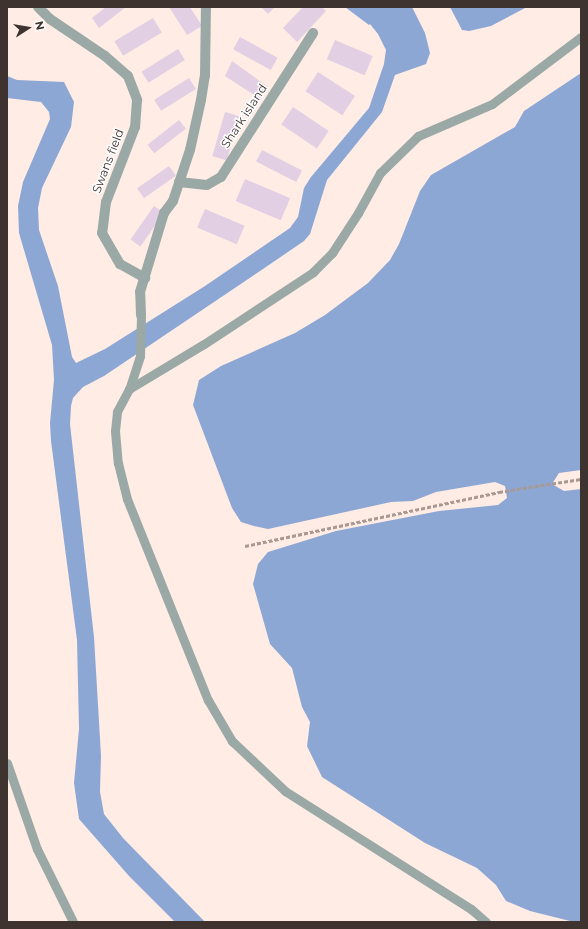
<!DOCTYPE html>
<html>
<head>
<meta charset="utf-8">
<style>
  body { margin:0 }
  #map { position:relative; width:588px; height:929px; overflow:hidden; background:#feece5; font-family:Montserrat,sans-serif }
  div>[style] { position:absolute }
  .water>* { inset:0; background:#8ca7d4 }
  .building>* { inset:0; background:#e2cfe3; transform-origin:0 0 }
  .path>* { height:2.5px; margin-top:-1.25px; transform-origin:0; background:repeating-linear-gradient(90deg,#a89993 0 4px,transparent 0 6px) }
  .lane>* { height:9px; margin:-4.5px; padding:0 4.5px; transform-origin:4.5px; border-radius:4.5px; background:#9ba9a6 }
  .street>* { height:10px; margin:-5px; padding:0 5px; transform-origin:5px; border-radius:5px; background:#9ba9a6 }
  span { translate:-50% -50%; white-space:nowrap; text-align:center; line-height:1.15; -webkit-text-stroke:3px #fff; paint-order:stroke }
  .street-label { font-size:12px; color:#3f332f }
  .frame { position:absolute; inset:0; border:8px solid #3f332f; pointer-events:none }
  .north { position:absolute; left:8px; top:8px; width:40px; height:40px; -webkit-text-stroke:3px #fff; paint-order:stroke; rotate:78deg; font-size:11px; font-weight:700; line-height:16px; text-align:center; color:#3f332f }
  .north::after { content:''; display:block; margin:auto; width:14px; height:18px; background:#3f332f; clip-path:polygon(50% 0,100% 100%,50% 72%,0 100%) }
</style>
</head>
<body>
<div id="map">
  <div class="water">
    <i style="clip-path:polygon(345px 7px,412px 7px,425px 33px,430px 53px,426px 64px,395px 75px,382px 112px,327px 180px,310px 234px,304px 241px,263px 269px,104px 376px,83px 387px,73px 398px,71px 406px,70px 424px,94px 637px,101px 756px,100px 792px,104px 814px,123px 838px,205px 922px,175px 922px,129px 876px,79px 819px,74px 783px,79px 729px,77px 640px,51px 441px,50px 423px,54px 380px,52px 345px,19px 233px,18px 206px,23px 182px,50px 119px,49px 112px,41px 102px,7px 98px,7px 76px,17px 80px,64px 82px,74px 102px,71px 127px,42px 188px,38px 208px,39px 230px,58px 286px,72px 357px,76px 363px,105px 349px,205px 286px,290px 228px,298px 217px,304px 188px,311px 177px,369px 108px,384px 64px,386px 50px,378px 34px,370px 24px,369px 25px)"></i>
    <i style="clip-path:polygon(450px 7px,527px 7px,491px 26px,469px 31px,462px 30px)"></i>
    <i style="clip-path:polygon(581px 73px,581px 470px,559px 473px,552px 484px,564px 491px,581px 489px,581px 922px,574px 922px,530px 911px,506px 901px,496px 885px,477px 868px,425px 843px,322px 777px,307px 746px,310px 722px,302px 707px,292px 668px,270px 644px,253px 584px,258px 564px,268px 552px,336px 531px,439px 511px,498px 505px,507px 498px,505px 486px,495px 482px,436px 492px,413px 501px,391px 502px,268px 529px,254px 526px,241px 522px,232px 508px,193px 405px,199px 380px,221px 366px,295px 333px,325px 315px,368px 283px,390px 260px,399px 244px,420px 191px,431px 175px,515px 127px,524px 111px)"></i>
  </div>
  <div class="building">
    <i style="clip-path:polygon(106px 7px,126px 7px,99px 28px,92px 18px)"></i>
    <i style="clip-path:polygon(169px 7px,190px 7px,202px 26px,187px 35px)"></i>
    <i style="clip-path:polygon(261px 7px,275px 7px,268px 14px)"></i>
    <i style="clip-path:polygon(303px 7px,322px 7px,326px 11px,297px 42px,283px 28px)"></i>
    <i style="left:153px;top:18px;width:17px;height:45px;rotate:59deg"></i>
    <i style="left:240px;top:37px;width:43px;height:14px;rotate:29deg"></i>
    <i style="left:335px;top:40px;width:41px;height:21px;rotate:23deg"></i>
    <i style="left:178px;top:49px;width:13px;height:43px;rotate:58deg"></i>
    <i style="clip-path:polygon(232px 61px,268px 87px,260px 99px,225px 76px)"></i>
    <i style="left:318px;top:72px;width:44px;height:23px;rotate:33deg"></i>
    <i style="left:189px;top:78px;width:13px;height:41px;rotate:58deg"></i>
    <i style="left:293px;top:107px;width:43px;height:21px;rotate:34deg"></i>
    <i style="left:225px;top:112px;width:15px;height:46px;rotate:16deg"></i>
    <i style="left:179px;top:120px;width:11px;height:40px;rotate:52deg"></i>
    <i style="left:262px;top:150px;width:45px;height:13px;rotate:27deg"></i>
    <i style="left:169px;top:166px;width:12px;height:39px;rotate:55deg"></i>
    <i style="left:245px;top:179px;width:49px;height:24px;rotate:23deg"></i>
    <i style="left:154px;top:206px;width:12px;height:41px;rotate:35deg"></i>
    <i style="left:205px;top:209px;width:43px;height:20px;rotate:23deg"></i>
  </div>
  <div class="path">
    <i style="left:245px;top:546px;width:260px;rotate:-12deg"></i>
    <i style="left:499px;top:492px;width:83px;rotate:-9deg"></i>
  </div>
  <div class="lane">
    <i style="left:141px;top:315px;width:41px;rotate:91.4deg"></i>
    <i style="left:140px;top:356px;width:35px;rotate:108deg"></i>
    <i style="left:129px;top:389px;width:26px;rotate:118deg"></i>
    <i style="left:117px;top:412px;width:19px;rotate:96deg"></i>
    <i style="left:115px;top:431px;width:32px;rotate:85deg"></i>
    <i style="left:118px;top:463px;width:37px;rotate:76deg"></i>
    <i style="left:127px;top:499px;width:217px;rotate:68.1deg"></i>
    <i style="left:208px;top:700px;width:48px;rotate:59.7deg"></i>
    <i style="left:232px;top:741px;width:73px;rotate:43.3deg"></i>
    <i style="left:285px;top:791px;width:220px;rotate:32.4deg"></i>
    <i style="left:471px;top:909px;width:20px;rotate:41deg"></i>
    <i style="left:129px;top:389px;width:87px;rotate:-31deg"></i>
    <i style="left:204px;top:344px;width:131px;rotate:-33.4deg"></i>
    <i style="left:313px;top:272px;width:27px;rotate:-45deg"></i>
    <i style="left:332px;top:253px;width:48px;rotate:-57deg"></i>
    <i style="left:358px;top:213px;width:46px;rotate:-61.2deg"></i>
    <i style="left:380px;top:173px;width:53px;rotate:-44.2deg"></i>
    <i style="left:418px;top:136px;width:81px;rotate:-23.4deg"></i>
    <i style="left:492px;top:104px;width:111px;rotate:-37deg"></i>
    <i style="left:7px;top:763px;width:91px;rotate:70.8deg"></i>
    <i style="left:37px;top:849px;width:81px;rotate:63.7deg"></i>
  </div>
  <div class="street">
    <i style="left:38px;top:7px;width:17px;rotate:45deg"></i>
    <i style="left:50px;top:19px;width:66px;rotate:33.9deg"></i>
    <i style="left:105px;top:56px;width:30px;rotate:41deg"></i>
    <i style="left:128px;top:76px;width:26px;rotate:69deg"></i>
    <i style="left:137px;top:100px;width:27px;rotate:94deg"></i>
    <i style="left:135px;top:127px;width:80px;rotate:111.1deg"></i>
    <i style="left:106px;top:202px;width:31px;rotate:97deg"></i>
    <i style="left:102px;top:233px;width:36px;rotate:60deg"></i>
    <i style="left:120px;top:264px;width:29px;rotate:29deg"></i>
    <i style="left:179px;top:182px;width:28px;rotate:6deg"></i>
    <i style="left:207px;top:185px;width:16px;rotate:-30deg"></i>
    <i style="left:221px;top:177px;width:171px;rotate:-57.4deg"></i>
    <i style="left:141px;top:315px;width:23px;rotate:-92deg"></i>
    <i style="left:140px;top:292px;width:83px;rotate:-73.1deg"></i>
    <i style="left:164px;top:213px;width:15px;rotate:-53deg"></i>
    <i style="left:173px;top:201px;width:54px;rotate:-71.6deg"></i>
    <i style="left:190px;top:150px;width:51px;rotate:-77.6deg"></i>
    <i style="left:201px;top:100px;width:24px;rotate:-81deg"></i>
    <i style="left:205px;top:76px;width:69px;rotate:-89.2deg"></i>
  </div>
  <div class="street-label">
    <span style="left:244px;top:116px;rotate:-57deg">Shark island</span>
    <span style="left:108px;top:161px;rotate:-69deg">Swans field</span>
  </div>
  <div class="frame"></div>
  <div class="north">N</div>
</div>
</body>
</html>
